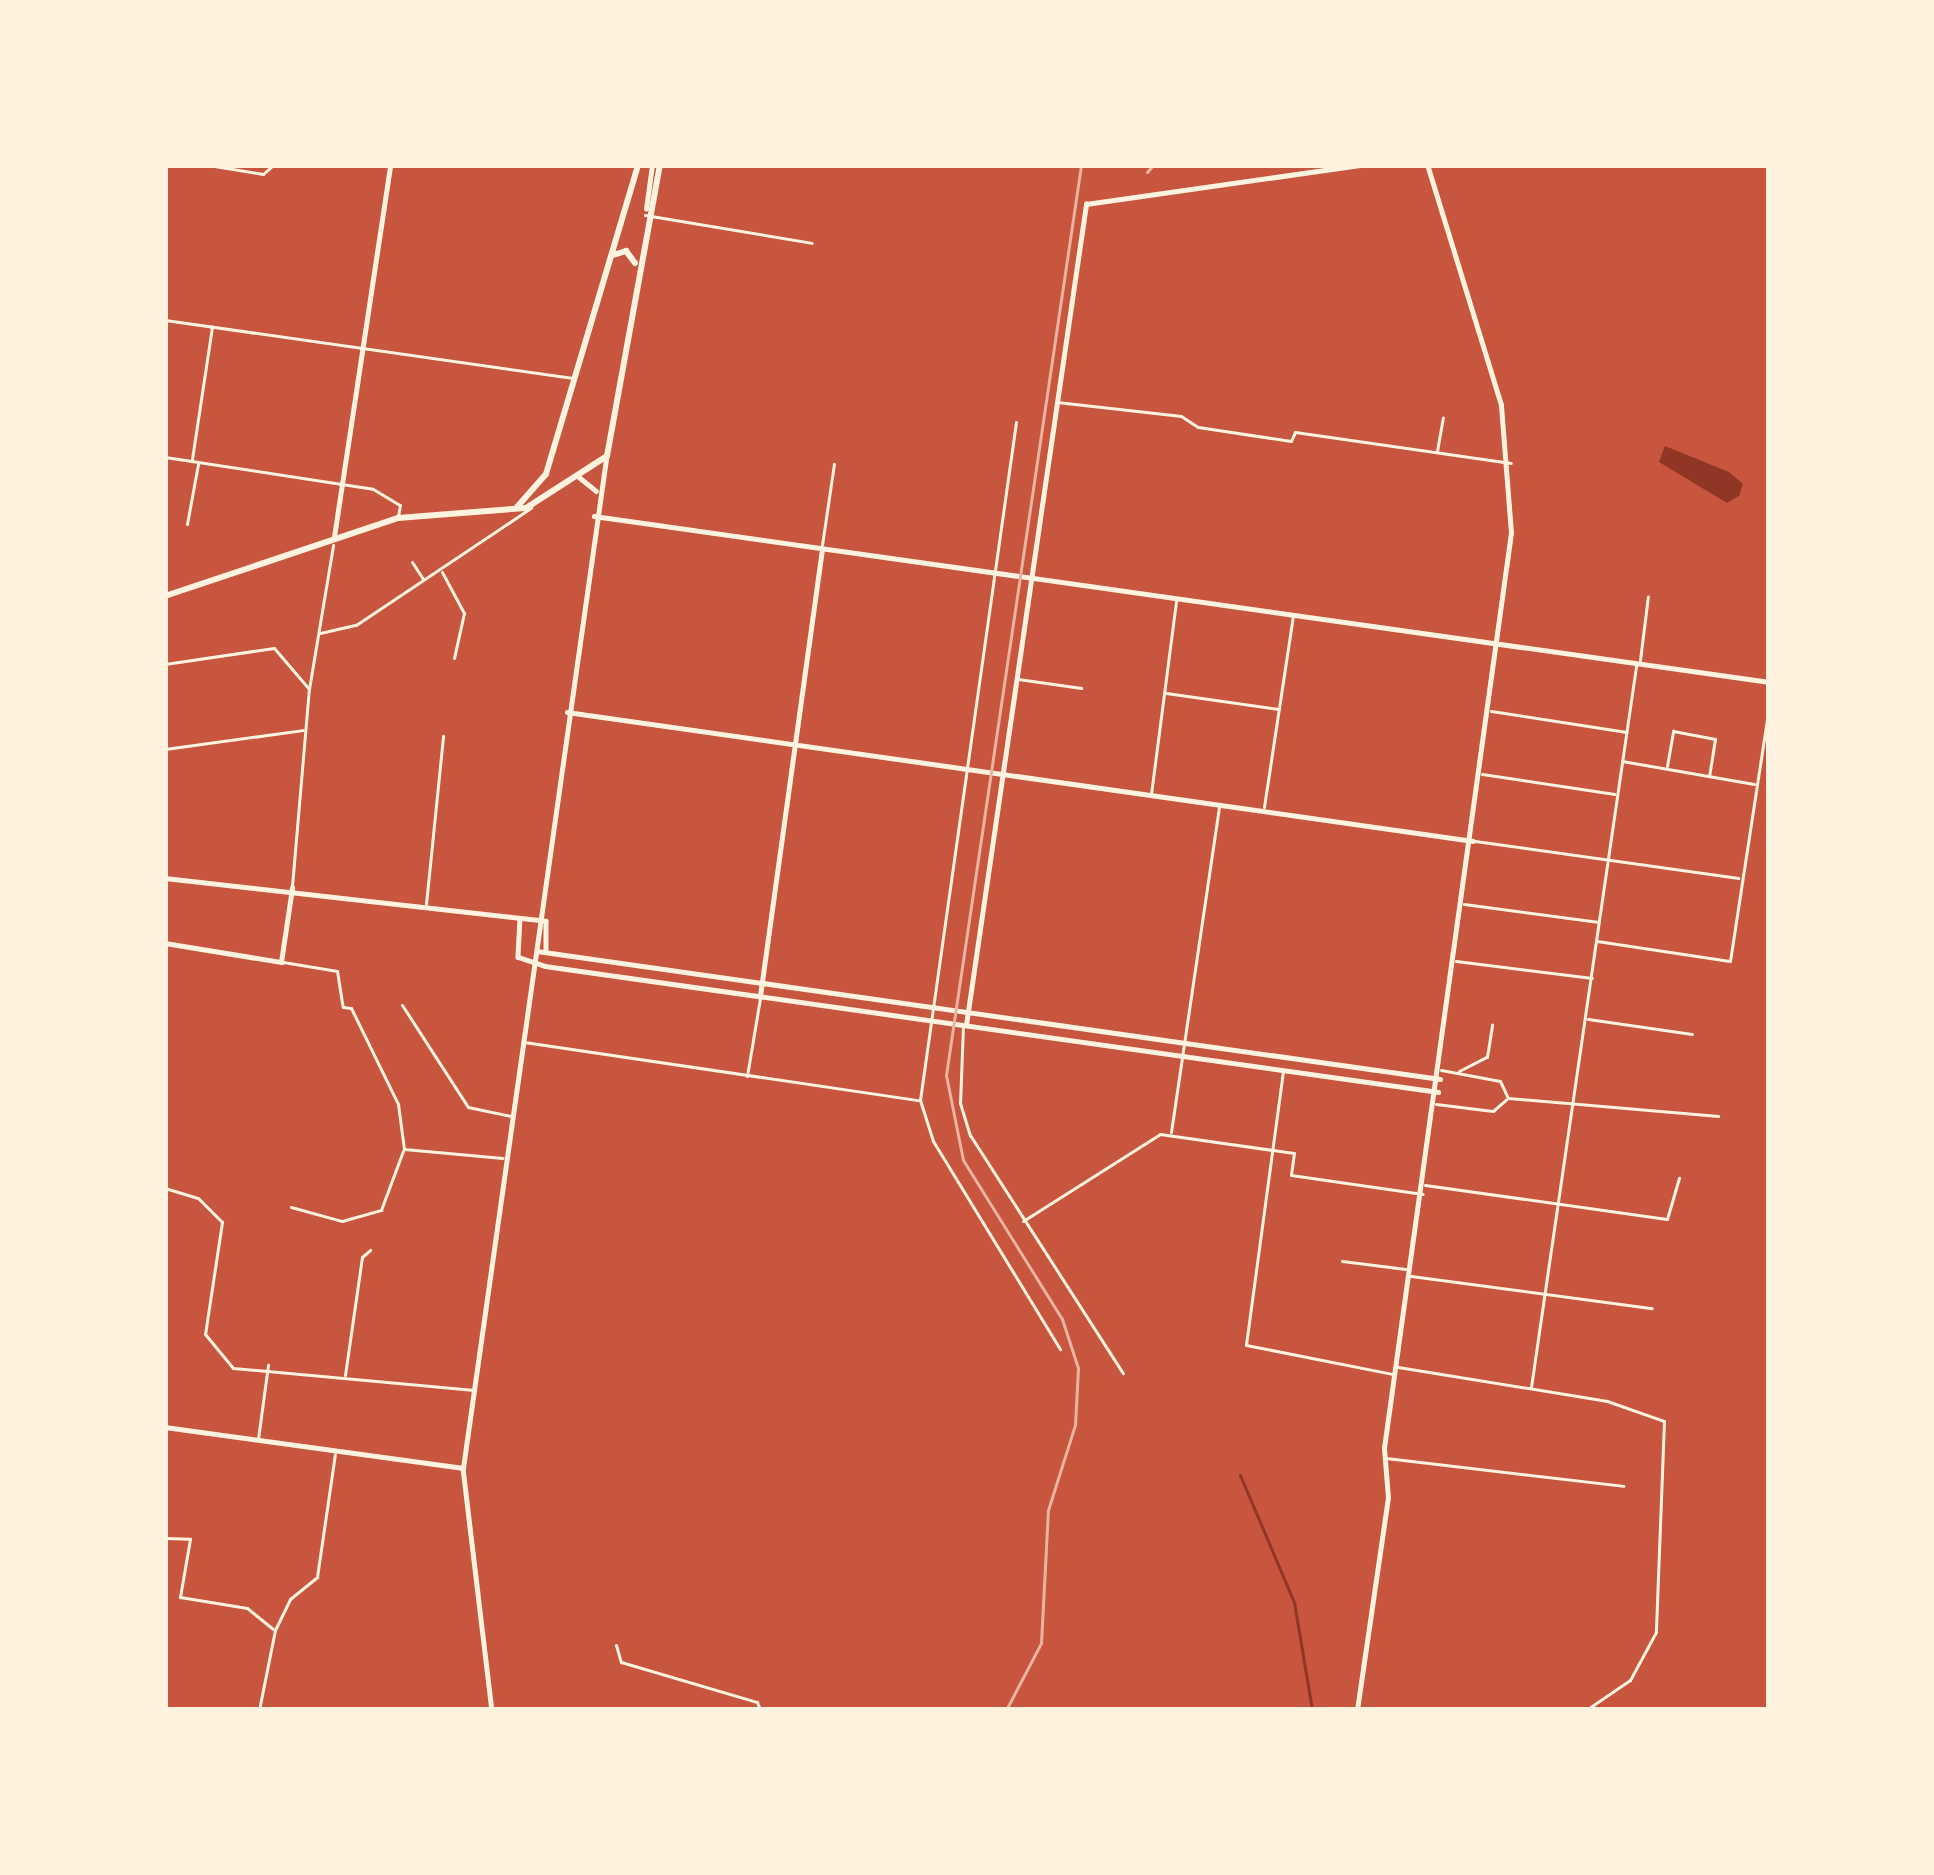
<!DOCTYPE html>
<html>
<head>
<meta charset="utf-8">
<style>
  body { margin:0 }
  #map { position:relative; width:1934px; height:1875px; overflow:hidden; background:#c8553d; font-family:"Exo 2",sans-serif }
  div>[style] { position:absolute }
  .water>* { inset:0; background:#8f3625 }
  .stream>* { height:3px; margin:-1.5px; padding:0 1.5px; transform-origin:1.5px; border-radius:1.5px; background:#8f3625 }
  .minor>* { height:3px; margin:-1.5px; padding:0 1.5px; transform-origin:1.5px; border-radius:1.5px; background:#fff3e0 }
  .tertiary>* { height:4.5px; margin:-2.25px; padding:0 2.25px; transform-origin:2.25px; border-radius:2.25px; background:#fff3e0 }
  .secondary>* { height:4.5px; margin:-2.25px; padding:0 2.25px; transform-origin:2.25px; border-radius:2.25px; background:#fff3e0 }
  .primary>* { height:6px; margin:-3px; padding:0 3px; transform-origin:3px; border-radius:3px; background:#fff3e0 }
  .rail>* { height:3px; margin:-1.5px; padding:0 1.5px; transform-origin:1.5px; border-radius:1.5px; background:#e9b49f }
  span { translate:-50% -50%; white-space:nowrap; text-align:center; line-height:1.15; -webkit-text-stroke:12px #fff3e0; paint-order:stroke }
  .frame { position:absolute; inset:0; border:168px solid #fff3e0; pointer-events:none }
</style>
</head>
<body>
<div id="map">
  <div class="water">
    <i style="clip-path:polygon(1665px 446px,1729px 472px,1743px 484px,1739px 496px,1727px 503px,1659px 462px)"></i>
  </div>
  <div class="stream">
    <i style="left:1240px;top:1475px;width:138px;rotate:67deg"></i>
    <i style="left:1294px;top:1602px;width:109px;rotate:80.5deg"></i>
  </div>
  <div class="minor">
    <i style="left:208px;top:165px;width:56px;rotate:9.3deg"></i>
    <i style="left:263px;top:174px;width:13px;rotate:-42deg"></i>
    <i style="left:645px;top:215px;width:169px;rotate:9.5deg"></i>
    <i style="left:165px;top:320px;width:412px;rotate:8.1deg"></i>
    <i style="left:1057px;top:402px;width:125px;rotate:6.4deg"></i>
    <i style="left:1181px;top:416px;width:20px;rotate:33deg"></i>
    <i style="left:1198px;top:427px;width:94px;rotate:8.6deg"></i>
    <i style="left:1291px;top:441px;width:10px;rotate:-66deg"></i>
    <i style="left:1295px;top:432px;width:218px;rotate:8.2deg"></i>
    <i style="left:1016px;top:422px;width:685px;rotate:98.06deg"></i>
    <i style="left:920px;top:1100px;width:43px;rotate:72.4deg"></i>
    <i style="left:933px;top:1141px;width:244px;rotate:58.6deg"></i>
    <i style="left:1437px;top:451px;width:34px;rotate:-80deg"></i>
    <i style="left:165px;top:457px;width:210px;rotate:8.7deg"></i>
    <i style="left:373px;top:489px;width:31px;rotate:31deg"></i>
    <i style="left:400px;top:505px;width:11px;rotate:100deg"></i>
    <i style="left:192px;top:459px;width:134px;rotate:-81.4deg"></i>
    <i style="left:187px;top:524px;width:61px;rotate:-79.6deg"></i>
    <i style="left:822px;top:545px;width:82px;rotate:-81.6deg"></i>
    <i style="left:412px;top:562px;width:20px;rotate:57deg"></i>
    <i style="left:442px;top:572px;width:47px;rotate:61.8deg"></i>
    <i style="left:464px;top:613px;width:46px;rotate:102.5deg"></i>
    <i style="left:320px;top:633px;width:37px;rotate:-13deg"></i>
    <i style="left:356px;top:625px;width:211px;rotate:-33.8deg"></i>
    <i style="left:1640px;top:660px;width:64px;rotate:-82.9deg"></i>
    <i style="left:165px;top:664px;width:110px;rotate:-8.4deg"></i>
    <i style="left:274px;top:648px;width:54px;rotate:49.5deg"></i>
    <i style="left:1018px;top:679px;width:64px;rotate:8.1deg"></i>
    <i style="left:1166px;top:693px;width:114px;rotate:8.1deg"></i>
    <i style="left:1491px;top:711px;width:137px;rotate:8.8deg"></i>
    <i style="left:165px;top:749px;width:139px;rotate:-7.8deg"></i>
    <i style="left:1622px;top:761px;width:134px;rotate:9.9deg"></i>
    <i style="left:1667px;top:766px;width:36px;rotate:-80deg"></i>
    <i style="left:1673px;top:731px;width:43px;rotate:10.8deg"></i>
    <i style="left:1715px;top:739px;width:37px;rotate:99deg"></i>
    <i style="left:1482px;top:774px;width:134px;rotate:8.6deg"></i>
    <i style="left:1151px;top:794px;width:195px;rotate:-82.6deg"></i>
    <i style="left:1264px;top:807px;width:194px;rotate:-81.4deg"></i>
    <i style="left:1475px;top:841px;width:266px;rotate:8deg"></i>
    <i style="left:292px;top:886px;width:198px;rotate:-85.1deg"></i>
    <i style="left:309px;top:689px;width:146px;rotate:-80.5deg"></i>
    <i style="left:426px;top:904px;width:169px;rotate:-84.2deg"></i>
    <i style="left:1464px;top:904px;width:136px;rotate:7.6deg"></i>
    <i style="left:1597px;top:941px;width:134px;rotate:8.6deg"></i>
    <i style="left:1730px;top:961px;width:259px;rotate:-81.3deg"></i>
    <i style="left:1456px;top:961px;width:137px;rotate:7.1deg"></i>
    <i style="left:283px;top:962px;width:55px;rotate:9.5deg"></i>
    <i style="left:337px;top:971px;width:36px;rotate:81deg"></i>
    <i style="left:343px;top:1007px;width:8px;rotate:7deg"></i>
    <i style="left:351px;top:1008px;width:107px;rotate:63.9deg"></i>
    <i style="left:398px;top:1104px;width:45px;rotate:82.4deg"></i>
    <i style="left:404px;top:1149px;width:99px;rotate:5.2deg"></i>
    <i style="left:402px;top:1005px;width:121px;rotate:57.1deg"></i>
    <i style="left:468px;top:1107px;width:44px;rotate:11.8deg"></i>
    <i style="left:1588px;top:1019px;width:105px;rotate:8.2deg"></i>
    <i style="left:963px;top:1026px;width:77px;rotate:92.2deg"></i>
    <i style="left:960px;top:1103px;width:34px;rotate:73deg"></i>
    <i style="left:970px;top:1135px;width:283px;rotate:57.3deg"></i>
    <i style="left:524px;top:1042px;width:398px;rotate:8.4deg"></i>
    <i style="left:1441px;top:1070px;width:60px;rotate:10.6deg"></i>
    <i style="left:1500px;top:1081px;width:17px;rotate:65deg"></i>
    <i style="left:1283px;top:1071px;width:276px;rotate:97.7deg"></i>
    <i style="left:1246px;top:1345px;width:150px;rotate:11.2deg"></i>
    <i style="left:1459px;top:1071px;width:31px;rotate:-27deg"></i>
    <i style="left:1487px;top:1057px;width:33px;rotate:-81deg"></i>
    <i style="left:747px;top:1076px;width:79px;rotate:-80.5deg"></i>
    <i style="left:1508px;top:1098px;width:211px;rotate:4.9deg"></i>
    <i style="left:1436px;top:1104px;width:57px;rotate:7deg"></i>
    <i style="left:1493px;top:1111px;width:18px;rotate:-41deg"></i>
    <i style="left:1171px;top:1132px;width:331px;rotate:-81.6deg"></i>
    <i style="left:1425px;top:1185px;width:244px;rotate:8deg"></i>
    <i style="left:1667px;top:1219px;width:43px;rotate:-73.7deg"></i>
    <i style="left:165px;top:1188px;width:34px;rotate:17deg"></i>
    <i style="left:198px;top:1198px;width:34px;rotate:45deg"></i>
    <i style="left:222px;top:1222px;width:113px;rotate:98.6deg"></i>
    <i style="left:205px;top:1334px;width:44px;rotate:50.5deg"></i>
    <i style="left:233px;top:1368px;width:242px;rotate:5.2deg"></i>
    <i style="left:291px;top:1207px;width:53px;rotate:15.4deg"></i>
    <i style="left:342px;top:1221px;width:41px;rotate:-15.8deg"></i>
    <i style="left:381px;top:1210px;width:63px;rotate:-69.6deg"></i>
    <i style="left:1023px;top:1221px;width:162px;rotate:-32.4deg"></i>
    <i style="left:1160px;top:1134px;width:135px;rotate:8.1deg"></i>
    <i style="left:1294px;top:1153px;width:22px;rotate:98deg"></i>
    <i style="left:1291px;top:1175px;width:133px;rotate:8.2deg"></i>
    <i style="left:1342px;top:1261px;width:64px;rotate:7.1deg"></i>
    <i style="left:1411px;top:1276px;width:243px;rotate:7.6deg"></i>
    <i style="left:1398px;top:1367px;width:212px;rotate:9.2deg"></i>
    <i style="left:1607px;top:1401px;width:60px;rotate:19.3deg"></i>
    <i style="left:1664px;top:1421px;width:211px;rotate:92.2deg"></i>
    <i style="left:1656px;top:1632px;width:55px;rotate:118.4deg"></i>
    <i style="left:1630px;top:1680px;width:53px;rotate:145.7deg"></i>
    <i style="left:345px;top:1375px;width:119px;rotate:-81.8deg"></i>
    <i style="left:362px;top:1257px;width:11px;rotate:-41deg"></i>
    <i style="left:1531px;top:1387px;width:729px;rotate:-81.71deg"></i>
    <i style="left:258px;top:1439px;width:75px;rotate:-82.3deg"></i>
    <i style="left:1386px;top:1458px;width:239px;rotate:6.7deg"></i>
    <i style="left:165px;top:1538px;width:25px;rotate:2deg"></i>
    <i style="left:190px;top:1539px;width:59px;rotate:99.8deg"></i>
    <i style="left:180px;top:1597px;width:68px;rotate:9.3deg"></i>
    <i style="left:247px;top:1608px;width:33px;rotate:39deg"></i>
    <i style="left:616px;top:1645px;width:18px;rotate:74deg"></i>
    <i style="left:621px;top:1662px;width:142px;rotate:16.4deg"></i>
    <i style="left:757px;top:1702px;width:9px;rotate:69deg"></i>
    <i style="left:259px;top:1710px;width:82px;rotate:-78.7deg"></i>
    <i style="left:275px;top:1630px;width:34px;rotate:-64deg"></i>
    <i style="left:290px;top:1599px;width:35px;rotate:-39deg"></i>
    <i style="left:317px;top:1577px;width:124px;rotate:-81.7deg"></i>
  </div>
  <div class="tertiary">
    <i style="left:594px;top:516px;width:1187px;rotate:8.04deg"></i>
    <i style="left:334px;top:537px;width:376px;rotate:-81.4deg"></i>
    <i style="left:567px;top:712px;width:915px;rotate:8.1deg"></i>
    <i style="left:165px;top:878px;width:383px;rotate:6.4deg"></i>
    <i style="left:546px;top:921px;width:28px;rotate:90deg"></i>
    <i style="left:520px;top:918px;width:39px;rotate:93deg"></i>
    <i style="left:518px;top:957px;width:28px;rotate:18deg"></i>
    <i style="left:545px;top:966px;width:902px;rotate:8.03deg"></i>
    <i style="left:165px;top:943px;width:118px;rotate:9.3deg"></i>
    <i style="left:281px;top:962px;width:75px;rotate:-81.5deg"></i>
    <i style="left:537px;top:951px;width:912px;rotate:8.07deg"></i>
    <i style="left:760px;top:996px;width:450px;rotate:-82.1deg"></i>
    <i style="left:966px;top:1025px;width:830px;rotate:-81.68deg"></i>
    <i style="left:1086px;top:204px;width:278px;rotate:-8.1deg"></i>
    <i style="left:463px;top:1468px;width:244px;rotate:83.2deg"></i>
    <i style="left:1357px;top:1710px;width:214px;rotate:-81.7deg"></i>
    <i style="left:1388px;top:1498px;width:50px;rotate:-94.6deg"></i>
    <i style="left:1384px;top:1448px;width:924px;rotate:-82.1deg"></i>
    <i style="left:1511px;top:533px;width:128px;rotate:-94.5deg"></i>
    <i style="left:1501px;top:405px;width:251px;rotate:-107.1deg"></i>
  </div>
  <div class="secondary">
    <i style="left:646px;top:209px;width:44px;rotate:-82.2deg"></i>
    <i style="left:579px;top:477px;width:22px;rotate:39deg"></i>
    <i style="left:165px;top:1427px;width:301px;rotate:7.8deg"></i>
    <i style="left:463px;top:1468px;width:1019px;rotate:-81.93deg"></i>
  </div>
  <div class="primary">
    <i style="left:613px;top:255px;width:14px;rotate:-17deg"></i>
    <i style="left:626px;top:251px;width:15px;rotate:53deg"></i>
    <i style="left:517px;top:507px;width:44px;rotate:-48.7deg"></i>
    <i style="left:546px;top:474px;width:322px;rotate:-73.4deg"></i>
    <i style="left:165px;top:596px;width:246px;rotate:-18.5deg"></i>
    <i style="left:398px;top:518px;width:128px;rotate:-4.5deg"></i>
    <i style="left:526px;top:508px;width:96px;rotate:-32.7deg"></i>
    <i style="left:607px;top:456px;width:296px;rotate:-79.7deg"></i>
  </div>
  <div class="rail">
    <i style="left:1147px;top:172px;width:9px;rotate:-49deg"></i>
    <i style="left:1006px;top:1710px;width:76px;rotate:-62.4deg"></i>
    <i style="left:1041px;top:1643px;width:133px;rotate:-87deg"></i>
    <i style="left:1048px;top:1510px;width:89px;rotate:-72.4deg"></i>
    <i style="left:1075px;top:1425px;width:57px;rotate:-87deg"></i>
    <i style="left:1078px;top:1368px;width:52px;rotate:-108.1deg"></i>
    <i style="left:1062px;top:1319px;width:187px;rotate:-121.9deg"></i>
    <i style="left:963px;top:1160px;width:87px;rotate:-101.3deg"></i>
    <i style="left:946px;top:1075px;width:920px;rotate:-81.56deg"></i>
  </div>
  <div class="frame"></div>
</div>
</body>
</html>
